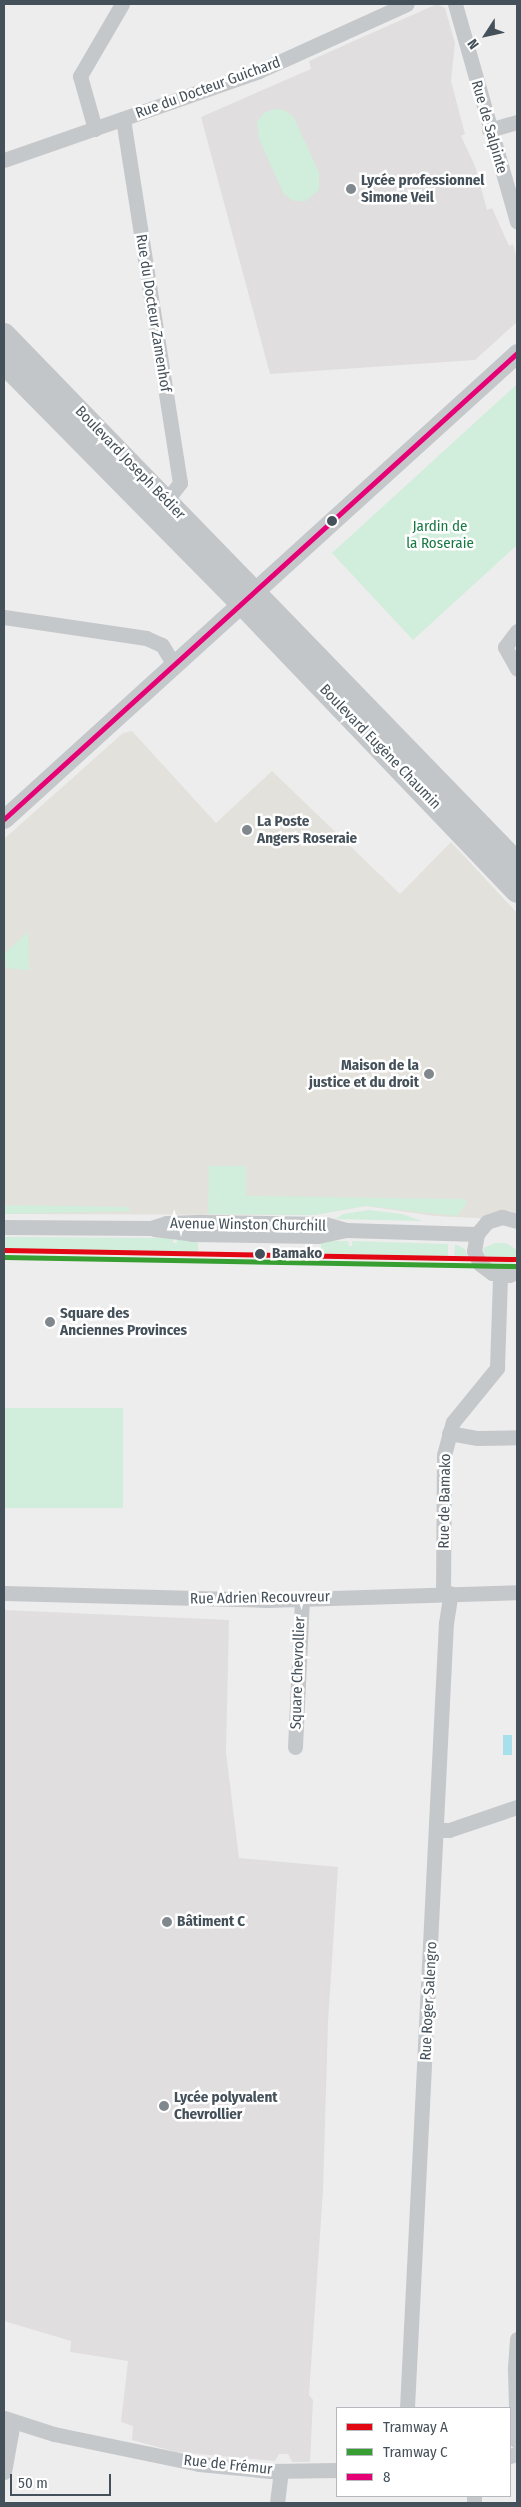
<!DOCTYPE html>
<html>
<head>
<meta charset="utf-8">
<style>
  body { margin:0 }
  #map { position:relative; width:521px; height:2507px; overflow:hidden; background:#eeeded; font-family:"Fira Sans Condensed",sans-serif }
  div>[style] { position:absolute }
  .commercial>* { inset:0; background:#e3e1db }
  .education>* { inset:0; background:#e0dedf }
  .green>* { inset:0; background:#d1eddb; transform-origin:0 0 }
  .water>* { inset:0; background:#a7dfeb; transform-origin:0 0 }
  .minor>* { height:15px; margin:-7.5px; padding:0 7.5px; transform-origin:7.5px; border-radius:7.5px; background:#c5c8ca }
  .tertiary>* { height:19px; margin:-9.5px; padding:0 9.5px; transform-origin:9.5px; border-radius:9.5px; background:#c5c8ca }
  .primary>* { height:24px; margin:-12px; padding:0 12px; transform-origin:12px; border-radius:12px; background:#c3c6c9 }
  .bus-1>* { height:5px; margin:-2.5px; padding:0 2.5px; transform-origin:2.5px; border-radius:2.5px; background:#e50076 }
  .tram-1>* { height:5px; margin:-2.5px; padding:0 2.5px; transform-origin:2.5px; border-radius:2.5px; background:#e30613 }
  .tram-2>* { height:5px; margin:-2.5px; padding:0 2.5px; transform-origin:2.5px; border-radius:2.5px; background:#379e32 }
  .dots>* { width:14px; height:14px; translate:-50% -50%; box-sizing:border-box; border:2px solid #fff; border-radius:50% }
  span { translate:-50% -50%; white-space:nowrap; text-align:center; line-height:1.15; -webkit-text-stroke:5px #fff; paint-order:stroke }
  .street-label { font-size:15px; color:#45515a }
  .poi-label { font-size:15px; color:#45515a; font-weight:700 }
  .left { translate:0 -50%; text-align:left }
  .right { translate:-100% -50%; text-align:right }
  .park-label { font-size:15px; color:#187944 }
  .stop-label { font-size:15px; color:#45515a; font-weight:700 }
  .frame { position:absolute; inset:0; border:5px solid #45515a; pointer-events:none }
  .legend { position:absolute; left:336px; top:2407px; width:175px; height:90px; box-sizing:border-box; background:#fff; border:1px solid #b5b9bd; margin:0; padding:6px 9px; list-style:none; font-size:15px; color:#45515a }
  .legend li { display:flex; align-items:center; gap:10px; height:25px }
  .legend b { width:25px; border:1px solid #b5b9bd }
  .north { position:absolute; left:461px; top:10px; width:50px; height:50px; -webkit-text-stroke:4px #fff; paint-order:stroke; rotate:235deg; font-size:14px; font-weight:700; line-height:20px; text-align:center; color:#45515a }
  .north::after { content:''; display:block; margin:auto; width:18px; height:22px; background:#45515a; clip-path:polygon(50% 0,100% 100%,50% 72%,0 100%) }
  .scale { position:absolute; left:10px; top:2474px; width:101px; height:22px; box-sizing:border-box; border:2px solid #45515a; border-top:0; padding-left:6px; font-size:15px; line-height:18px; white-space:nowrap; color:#45515a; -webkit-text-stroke:4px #fff; paint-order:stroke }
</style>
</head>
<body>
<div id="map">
  <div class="commercial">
    <i style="clip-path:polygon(132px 731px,216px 823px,272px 771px,400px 894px,451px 842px,517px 913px,517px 1220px,435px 1216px,366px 1206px,314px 1215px,4px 1214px,4px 839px,123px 733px)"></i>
  </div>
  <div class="education">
    <i style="clip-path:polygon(437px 4px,445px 8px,455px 43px,451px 81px,465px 134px,461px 136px,475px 166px,487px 210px,492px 208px,509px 246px,513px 244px,517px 259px,517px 322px,475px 360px,270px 374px,201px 117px,311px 69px,309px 61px)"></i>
    <i style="clip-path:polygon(4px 1610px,229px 1620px,226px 1752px,239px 1858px,338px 1867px,328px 2022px,323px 2191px,309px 2395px,313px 2400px,310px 2462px,292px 2462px,288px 2454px,279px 2454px,275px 2461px,176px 2452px,132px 2440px,133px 2426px,121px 2422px,128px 2361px,70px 2352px,71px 2341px,4px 2321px)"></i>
  </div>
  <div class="green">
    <i style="clip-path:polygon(274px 109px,284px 110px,293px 116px,319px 172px,319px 190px,306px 201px,294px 201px,284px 194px,259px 139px,257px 122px,264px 113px)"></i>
    <i style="clip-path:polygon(516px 385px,517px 545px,413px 640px,332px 553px)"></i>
    <i style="clip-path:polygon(28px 932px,29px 970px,6px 968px,4px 954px)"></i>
    <i style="clip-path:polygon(209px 1166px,246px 1166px,246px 1196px,465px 1199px,467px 1203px,457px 1216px,366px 1206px,314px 1215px,208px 1214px)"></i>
    <i style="clip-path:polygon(4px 1205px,127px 1207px,131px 1211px,4px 1214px)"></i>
    <i style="clip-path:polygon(369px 1210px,402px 1214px,422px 1221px,335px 1219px,343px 1214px)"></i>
    <i style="clip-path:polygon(4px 1237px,173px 1238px,173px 1243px,177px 1243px,177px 1238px,198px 1238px,198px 1256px,4px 1253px)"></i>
    <i style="clip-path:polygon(321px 1241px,348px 1241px,349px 1246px,352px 1246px,352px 1241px,448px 1244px,448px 1261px,321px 1259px)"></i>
    <i style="clip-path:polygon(495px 1243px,506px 1243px,517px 1250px,517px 1260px,507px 1267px,495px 1266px,486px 1259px,483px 1248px)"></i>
    <i style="clip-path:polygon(455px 1244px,465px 1249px,469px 1261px,454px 1261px)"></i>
    <i style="left:4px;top:1408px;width:119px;height:100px"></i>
  </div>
  <div class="water">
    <i style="left:503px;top:1735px;width:9px;height:20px"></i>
  </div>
  <div class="minor">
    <i style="left:455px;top:4px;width:226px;rotate:74.1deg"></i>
    <i style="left:123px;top:119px;width:368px;rotate:81.1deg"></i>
    <i style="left:180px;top:483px;width:23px;rotate:128deg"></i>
    <i style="left:95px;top:129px;width:55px;rotate:-105.8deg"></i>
    <i style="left:80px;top:76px;width:83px;rotate:-59.7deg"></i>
    <i style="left:489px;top:130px;width:29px;rotate:-16deg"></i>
    <i style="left:4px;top:160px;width:270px;rotate:-19.2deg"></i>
    <i style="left:259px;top:71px;width:162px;rotate:-24.4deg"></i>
    <i style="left:4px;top:617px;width:144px;rotate:8.4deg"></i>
    <i style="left:146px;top:638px;width:17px;rotate:24deg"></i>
    <i style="left:162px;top:645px;width:23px;rotate:59deg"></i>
    <i style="left:517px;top:631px;width:20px;rotate:127deg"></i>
    <i style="left:505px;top:647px;width:25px;rotate:61deg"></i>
    <i style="left:517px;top:1221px;width:16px;rotate:-165deg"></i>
    <i style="left:502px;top:1217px;width:16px;rotate:162deg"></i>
    <i style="left:487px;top:1222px;width:16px;rotate:130deg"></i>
    <i style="left:477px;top:1234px;width:17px;rotate:100deg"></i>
    <i style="left:474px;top:1251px;width:14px;rotate:65deg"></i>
    <i style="left:480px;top:1264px;width:15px;rotate:37deg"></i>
    <i style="left:492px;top:1273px;width:17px;rotate:7deg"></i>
    <i style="left:509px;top:1275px;width:9px;rotate:-21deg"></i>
    <i style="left:4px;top:1227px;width:147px;rotate:0.4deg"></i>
    <i style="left:151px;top:1228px;width:16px;rotate:-18deg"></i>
    <i style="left:166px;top:1223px;width:37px;rotate:-2deg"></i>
    <i style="left:203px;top:1222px;width:122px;rotate:0.9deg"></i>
    <i style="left:325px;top:1224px;width:22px;rotate:16deg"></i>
    <i style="left:154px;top:1229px;width:38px;rotate:7deg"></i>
    <i style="left:192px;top:1234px;width:126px;rotate:0.9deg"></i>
    <i style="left:318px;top:1236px;width:29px;rotate:-12deg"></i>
    <i style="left:346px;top:1230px;width:131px;rotate:1.7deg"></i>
    <i style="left:449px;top:1433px;width:29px;rotate:10deg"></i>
    <i style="left:478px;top:1438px;width:39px;rotate:-1deg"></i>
    <i style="left:4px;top:1593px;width:263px;rotate:1.5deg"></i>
    <i style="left:267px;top:1600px;width:250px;rotate:-1.8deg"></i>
    <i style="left:443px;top:1594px;width:139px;rotate:-89.6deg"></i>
    <i style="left:444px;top:1455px;width:34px;rotate:-75deg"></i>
    <i style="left:453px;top:1422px;width:70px;rotate:-50.8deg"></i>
    <i style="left:497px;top:1368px;width:92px;rotate:-88.1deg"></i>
    <i style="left:295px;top:1747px;width:148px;rotate:-87.3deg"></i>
    <i style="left:438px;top:1830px;width:11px"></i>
    <i style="left:449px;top:1830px;width:72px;rotate:-18.7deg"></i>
    <i style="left:517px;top:2339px;width:31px;rotate:94deg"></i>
    <i style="left:515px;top:2370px;width:71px;rotate:88.4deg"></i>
    <i style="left:407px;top:2408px;width:786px;rotate:-87.16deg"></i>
    <i style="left:446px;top:1623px;width:30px;rotate:-81deg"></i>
    <i style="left:4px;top:2418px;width:52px;rotate:17.7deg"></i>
    <i style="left:54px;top:2434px;width:148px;rotate:11.7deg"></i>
    <i style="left:199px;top:2464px;width:72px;rotate:5.6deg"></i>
    <i style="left:271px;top:2471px;width:66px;rotate:-0.9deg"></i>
    <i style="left:510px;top:2456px;width:7px;rotate:-16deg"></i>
    <i style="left:4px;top:2472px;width:51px;rotate:-79.8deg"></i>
    <i style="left:277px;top:2503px;width:32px;rotate:-83deg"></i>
    <i style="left:474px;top:2503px;width:7px;rotate:-90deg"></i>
  </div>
  <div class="tertiary">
    <i style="left:4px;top:819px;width:693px;rotate:-42.25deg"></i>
  </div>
  <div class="primary">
    <i style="left:4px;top:335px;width:737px;rotate:45.88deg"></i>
    <i style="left:4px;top:362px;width:339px;rotate:45.4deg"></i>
    <i style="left:242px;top:603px;width:398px;rotate:46.3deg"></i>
  </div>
  <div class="bus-1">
    <i style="left:4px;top:819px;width:693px;rotate:-42.25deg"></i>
  </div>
  <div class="tram-1">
    <i style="left:4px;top:1250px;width:513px;rotate:1.01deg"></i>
  </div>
  <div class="tram-2">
    <i style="left:4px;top:1257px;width:513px;rotate:1.01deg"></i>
  </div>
  <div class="dots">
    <i style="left:351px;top:189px;background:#80888d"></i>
    <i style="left:332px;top:521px;background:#45515a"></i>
    <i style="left:247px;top:830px;background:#80888d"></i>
    <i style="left:429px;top:1074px;background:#80888d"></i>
    <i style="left:260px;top:1254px;background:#45515a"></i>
    <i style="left:50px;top:1322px;background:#80888d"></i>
    <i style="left:167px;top:1922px;background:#80888d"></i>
    <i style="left:164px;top:2106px;background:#80888d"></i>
  </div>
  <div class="street-label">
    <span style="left:208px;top:88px;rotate:-20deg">Rue du Docteur Guichard</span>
    <span style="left:489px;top:127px;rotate:74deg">Rue de Salpinte</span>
    <span style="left:153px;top:313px;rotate:81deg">Rue du Docteur Zamenhof</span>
    <span style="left:130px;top:463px;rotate:46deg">Boulevard Joseph Bédier</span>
    <span style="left:380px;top:747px;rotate:46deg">Boulevard Eugène Chaumin</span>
    <span style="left:248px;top:1225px;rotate:1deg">Avenue Winston Churchill</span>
    <span style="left:445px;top:1501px;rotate:-89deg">Rue de Bamako</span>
    <span style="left:260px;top:1598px;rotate:-1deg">Rue Adrien Recouvreur</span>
    <span style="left:298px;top:1673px;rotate:-88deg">Square Chevrollier</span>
    <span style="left:429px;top:2001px;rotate:-87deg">Rue Roger Salengro</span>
    <span style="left:228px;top:2465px;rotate:6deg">Rue de Frémur</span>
  </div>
  <div class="poi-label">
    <span class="left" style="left:361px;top:189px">Lycée professionnel<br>Simone Veil</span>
    <span class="left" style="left:257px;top:830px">La Poste<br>Angers Roseraie</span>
    <span class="right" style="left:419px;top:1074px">Maison de la<br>justice et du droit</span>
    <span class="left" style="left:60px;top:1322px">Square des<br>Anciennes Provinces</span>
    <span class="left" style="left:177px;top:1922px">Bâtiment C</span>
    <span class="left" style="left:174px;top:2106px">Lycée polyvalent<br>Chevrollier</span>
  </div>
  <div class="park-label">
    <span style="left:440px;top:535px">Jardin de<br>la Roseraie</span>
  </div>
  <div class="stop-label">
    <span class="left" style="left:272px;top:1254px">Bamako</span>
  </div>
  <div class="frame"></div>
  <ul class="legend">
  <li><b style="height:6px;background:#e30613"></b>Tramway A</li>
  <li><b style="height:6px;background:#379e32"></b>Tramway C</li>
  <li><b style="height:6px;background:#e50076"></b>8</li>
  </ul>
  <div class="north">N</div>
  <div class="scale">50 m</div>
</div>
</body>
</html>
